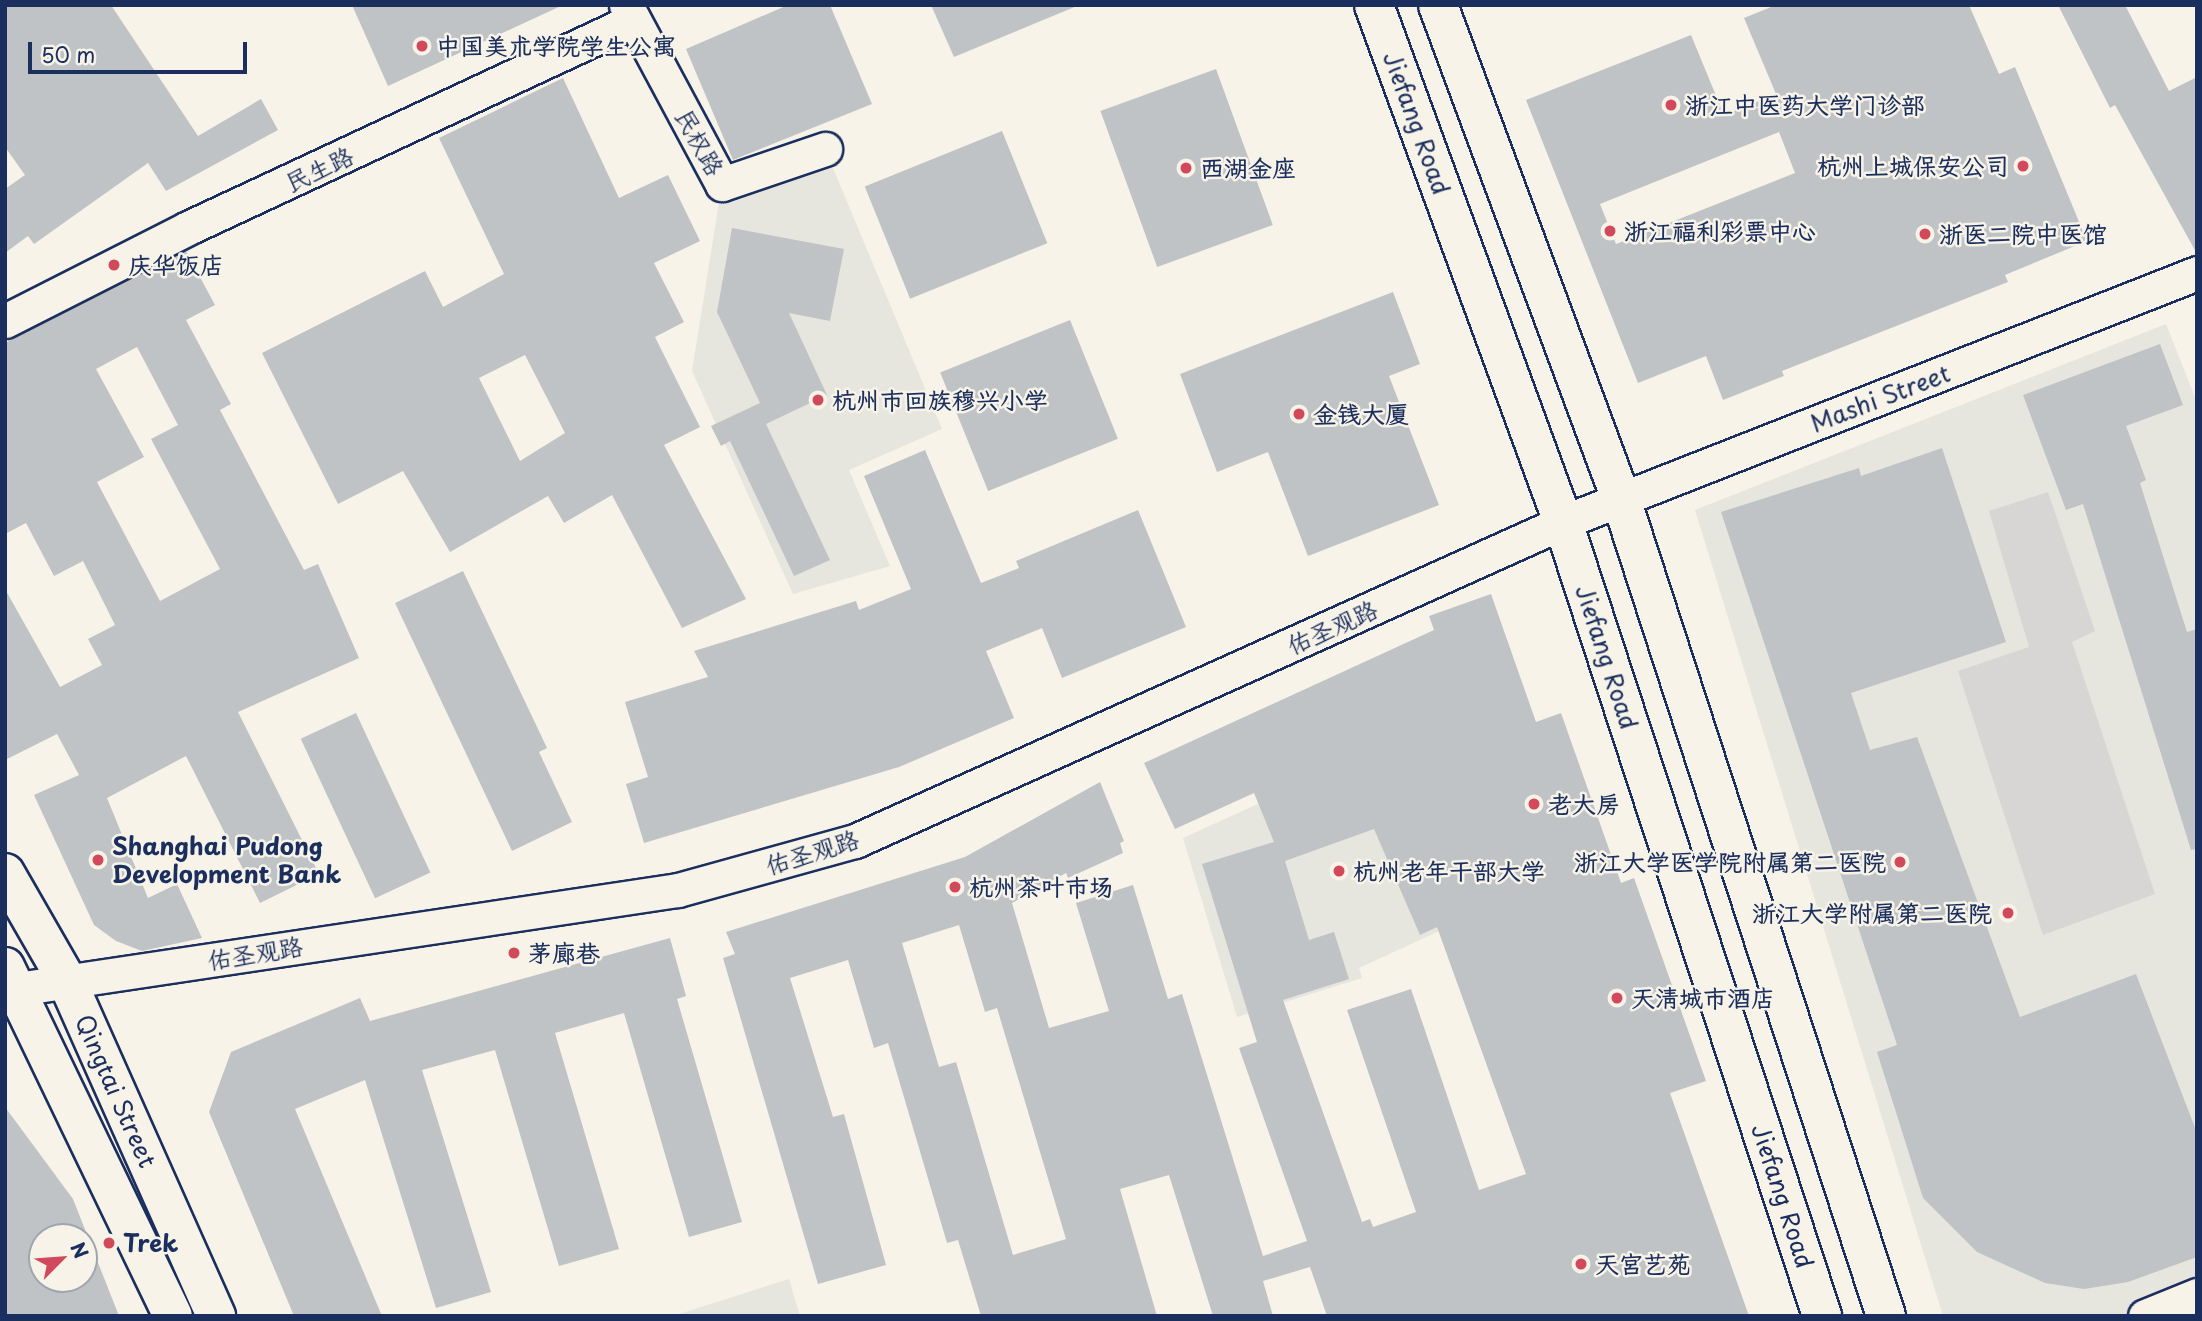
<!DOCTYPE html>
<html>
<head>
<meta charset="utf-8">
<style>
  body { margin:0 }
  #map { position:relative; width:2202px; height:1321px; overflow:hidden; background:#f7f3e8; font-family:"Playpen Sans","LXGW WenKai TC",sans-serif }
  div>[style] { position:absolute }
  .built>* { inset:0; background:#e6e5de }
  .green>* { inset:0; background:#d7d6d4 }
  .building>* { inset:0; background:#c0c3c5; transform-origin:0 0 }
  .roads { filter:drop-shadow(2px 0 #1b2f5e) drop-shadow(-2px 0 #1b2f5e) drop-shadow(0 2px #1b2f5e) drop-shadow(0 -2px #1b2f5e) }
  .street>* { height:33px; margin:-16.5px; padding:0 16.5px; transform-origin:16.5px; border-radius:16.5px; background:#f7f3e8 }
  .secondary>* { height:38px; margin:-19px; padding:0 19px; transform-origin:19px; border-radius:19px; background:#f7f3e8 }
  .primary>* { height:38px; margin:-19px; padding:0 19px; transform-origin:19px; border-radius:19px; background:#f7f3e8 }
  .dots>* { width:19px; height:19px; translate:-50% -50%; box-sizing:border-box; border:4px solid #f7f3e8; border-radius:50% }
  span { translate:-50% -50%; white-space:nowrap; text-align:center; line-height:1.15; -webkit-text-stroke:5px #f7f3e8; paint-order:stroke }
  .poi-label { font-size:24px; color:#1b2f5e; font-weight:700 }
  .left { translate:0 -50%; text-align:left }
  .right { translate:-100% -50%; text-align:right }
  .street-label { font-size:24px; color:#1b2f5e }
  .frame { position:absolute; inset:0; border:7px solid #1b2f5e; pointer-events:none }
  .north { position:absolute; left:28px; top:1223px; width:70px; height:70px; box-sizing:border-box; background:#f7f3e8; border:2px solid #9fa5b1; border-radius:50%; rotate:65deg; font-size:19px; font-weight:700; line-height:28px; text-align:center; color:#1b2f5e }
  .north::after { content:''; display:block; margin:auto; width:24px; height:32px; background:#d1495b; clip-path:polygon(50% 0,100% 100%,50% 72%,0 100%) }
  .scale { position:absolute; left:28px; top:42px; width:219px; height:32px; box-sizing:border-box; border:4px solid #1b2f5e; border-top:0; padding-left:9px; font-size:21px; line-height:24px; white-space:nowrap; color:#1b2f5e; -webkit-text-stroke:5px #f7f3e8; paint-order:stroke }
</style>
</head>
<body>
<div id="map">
  <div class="built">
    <i style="clip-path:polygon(825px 149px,942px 429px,849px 470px,890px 566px,793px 594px,692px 371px,722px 184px)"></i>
    <i style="clip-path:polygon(2166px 324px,2197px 402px,2197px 1316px,1943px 1316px,1695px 510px)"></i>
    <i style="clip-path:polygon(1433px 724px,1498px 904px,1359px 968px,1362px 978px,1237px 1017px,1183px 838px)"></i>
    <i style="clip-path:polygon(789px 1279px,800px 1316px,673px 1316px)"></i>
  </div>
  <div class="green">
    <i style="clip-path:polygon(2048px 492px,2095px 631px,2072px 642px,2155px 894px,2043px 935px,1958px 671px,2029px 647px,1989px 511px)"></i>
  </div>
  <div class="building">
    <i style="clip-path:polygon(5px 5px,111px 5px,198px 136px,261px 99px,278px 130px,166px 191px,148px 163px,34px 244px,28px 236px,5px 253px,5px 189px,25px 175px,5px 147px)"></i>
    <i style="clip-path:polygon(352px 5px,563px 5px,388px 86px)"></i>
    <i style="clip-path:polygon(788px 5px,830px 5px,872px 104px,733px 160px,686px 49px)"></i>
    <i style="clip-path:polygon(931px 5px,1077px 5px,1077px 6px,954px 57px)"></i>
    <i style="clip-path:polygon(evenodd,1776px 5px,1969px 5px,1999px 74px,2015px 67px,2087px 241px,2005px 275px,2008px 282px,1782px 371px,1784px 376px,1723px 400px,1706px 356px,1638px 383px,1526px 100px,1691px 35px,1724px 115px,1776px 94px,1744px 18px,1776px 5px,1779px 132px,1795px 173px,1616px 244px,1600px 204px,1779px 132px)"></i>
    <i style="clip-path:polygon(2058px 5px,2125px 5px,2169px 91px,2197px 77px,2197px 254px,2115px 105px,2110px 108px)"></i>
    <i style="left:1216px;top:69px;width:166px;height:123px;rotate:70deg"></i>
    <i style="clip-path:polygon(evenodd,563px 78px,619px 198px,668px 175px,700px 241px,654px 263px,684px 322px,655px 337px,700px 427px,664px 445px,746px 599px,682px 628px,612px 495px,564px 523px,548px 496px,450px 552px,403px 471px,338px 504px,262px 353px,425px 271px,443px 307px,504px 274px,439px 138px,563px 78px,525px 355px,565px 433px,520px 461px,479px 378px,525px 355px)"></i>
    <i style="left:1002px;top:131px;width:121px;height:148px;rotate:68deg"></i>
    <i style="clip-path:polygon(732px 228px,844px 249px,830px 321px,789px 313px,827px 395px,766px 424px,830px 560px,794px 576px,730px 441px,721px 446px,711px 426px,760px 403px,717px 312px)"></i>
    <i style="clip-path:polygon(evenodd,186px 251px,215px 305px,186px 320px,231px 404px,220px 410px,304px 570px,318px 564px,359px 658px,238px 712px,319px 874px,260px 903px,186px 756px,107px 798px,148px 898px,177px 884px,202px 938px,142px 951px,116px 941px,94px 925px,34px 795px,79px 775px,57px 734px,5px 760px,5px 589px,60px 687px,102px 665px,88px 639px,115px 625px,83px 561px,54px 576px,26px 523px,5px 534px,5px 343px,186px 251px,137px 347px,178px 425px,151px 439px,220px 569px,160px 601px,97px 482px,144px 457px,96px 369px,137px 347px)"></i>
    <i style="clip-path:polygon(1393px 292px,1420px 364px,1389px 376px,1439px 505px,1308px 556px,1268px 452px,1217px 472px,1180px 374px)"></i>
    <i style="left:1070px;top:320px;width:128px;height:140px;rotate:68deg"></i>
    <i style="clip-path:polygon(2160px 344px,2183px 405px,2126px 426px,2146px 480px,2140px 483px,2187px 632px,2197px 629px,2197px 849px,2191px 850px,2083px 504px,2066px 510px,2023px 395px)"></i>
    <i style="clip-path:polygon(1942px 448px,2006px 642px,1851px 693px,1870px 750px,1917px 737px,2020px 1017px,2136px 974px,2197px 1133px,2197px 1257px,2128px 1282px,2084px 1289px,2045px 1283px,1977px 1252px,1923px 1198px,1877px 1052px,1897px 1045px,1721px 512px,1859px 468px,1861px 476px)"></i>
    <i style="clip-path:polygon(925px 450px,981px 583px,1019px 568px,1016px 561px,1138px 510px,1186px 627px,1062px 678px,1042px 628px,986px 651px,1014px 718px,899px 767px,644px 843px,626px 784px,648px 777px,625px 702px,708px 677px,694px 651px,856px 601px,859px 610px,911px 589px,864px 476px)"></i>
    <i style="clip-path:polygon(463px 571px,547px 748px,539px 752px,572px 822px,512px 851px,395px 603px)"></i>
    <i style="clip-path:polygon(evenodd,1491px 594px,1536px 722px,1561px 713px,1621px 883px,1634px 878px,1706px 1081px,1670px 1093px,1749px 1316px,1327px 1316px,1310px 1267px,1263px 1281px,1273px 1316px,1213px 1316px,1169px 1175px,1120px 1189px,1157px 1316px,981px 1316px,958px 1240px,947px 1243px,888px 1043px,874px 1048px,848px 960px,790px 978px,833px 1117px,844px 1114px,886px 1265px,818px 1284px,723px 958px,735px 954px,726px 932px,965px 857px,1100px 782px,1124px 841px,1120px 843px,1123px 853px,1068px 878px,1066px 873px,1012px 903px,1049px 1028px,1109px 1011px,1076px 903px,1133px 885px,1168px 999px,1182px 994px,1263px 1256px,1307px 1241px,1239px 1048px,1257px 1042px,1202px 864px,1274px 842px,1254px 793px,1175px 829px,1144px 763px,1434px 630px,1429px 616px,1491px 594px,1374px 829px,1420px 935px,1437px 927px,1526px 1174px,1479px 1190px,1411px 989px,1347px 1010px,1416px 1212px,1373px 1227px,1370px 1219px,1362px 1222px,1283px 1000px,1349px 979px,1334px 932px,1309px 940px,1285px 861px,1374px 829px,1491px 594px,959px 925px,985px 1012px,997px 1008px,1066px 1239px,1013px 1255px,956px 1062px,939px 1067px,902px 943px,959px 925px)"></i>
    <i style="left:356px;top:713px;width:176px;height:61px;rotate:65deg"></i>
    <i style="clip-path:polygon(670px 938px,686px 996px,677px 999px,742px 1222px,689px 1237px,624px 1013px,555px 1033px,619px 1249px,559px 1266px,495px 1050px,422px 1070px,491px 1292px,436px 1308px,365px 1080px,295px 1109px,382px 1316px,294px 1316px,209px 1112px,231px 1052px,360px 998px,370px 1021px)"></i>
    <i style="clip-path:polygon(evenodd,5px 1107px,73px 1199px,119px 1316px,5px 1316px,5px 1107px,42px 1237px,84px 1237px,84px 1279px,42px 1279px,42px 1237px)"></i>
  </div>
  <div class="roads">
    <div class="street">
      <i style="left:626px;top:5px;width:203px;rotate:61.8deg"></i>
      <i style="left:722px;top:184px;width:109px;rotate:-18.8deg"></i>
      <i style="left:5px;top:321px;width:205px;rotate:-26.9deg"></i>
      <i style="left:188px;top:228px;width:492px;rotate:-25deg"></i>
      <i style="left:5px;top:994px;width:13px;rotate:-23deg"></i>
      <i style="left:17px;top:989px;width:668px;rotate:-8.52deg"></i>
      <i style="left:678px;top:890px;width:184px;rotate:-15.5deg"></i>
      <i style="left:855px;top:841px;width:777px;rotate:-24.25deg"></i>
      <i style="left:1563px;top:522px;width:681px;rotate:-21.44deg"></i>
      <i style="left:2145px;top:1316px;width:56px;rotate:-22deg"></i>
    </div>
    <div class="secondary">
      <i style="left:5px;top:873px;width:125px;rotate:60.1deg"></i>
      <i style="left:67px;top:981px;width:367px;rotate:66deg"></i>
      <i style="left:5px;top:967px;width:387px;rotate:64.3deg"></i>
    </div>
    <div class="primary">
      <i style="left:1374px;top:5px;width:550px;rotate:69.92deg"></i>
      <i style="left:1563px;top:522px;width:835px;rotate:71.93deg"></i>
      <i style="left:1438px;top:5px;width:527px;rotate:69.67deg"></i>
      <i style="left:1621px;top:499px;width:859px;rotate:72.03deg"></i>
    </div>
  </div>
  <div class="dots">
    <i style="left:422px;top:46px;background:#d1495b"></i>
    <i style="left:1671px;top:105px;background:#d1495b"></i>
    <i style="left:2023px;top:166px;background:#d1495b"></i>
    <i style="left:1186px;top:168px;background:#d1495b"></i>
    <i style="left:1610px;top:231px;background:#d1495b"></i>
    <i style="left:1925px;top:234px;background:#d1495b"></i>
    <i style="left:114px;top:265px;background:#d1495b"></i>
    <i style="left:818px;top:400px;background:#d1495b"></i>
    <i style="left:1299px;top:414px;background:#d1495b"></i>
    <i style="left:1534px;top:804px;background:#d1495b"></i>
    <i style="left:98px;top:860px;background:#d1495b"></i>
    <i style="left:1900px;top:862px;background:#d1495b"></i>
    <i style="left:1339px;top:871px;background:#d1495b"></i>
    <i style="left:955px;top:887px;background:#d1495b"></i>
    <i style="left:2008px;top:913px;background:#d1495b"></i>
    <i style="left:514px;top:953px;background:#d1495b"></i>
    <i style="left:1617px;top:998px;background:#d1495b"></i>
    <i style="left:109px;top:1243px;background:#d1495b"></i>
    <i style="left:1581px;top:1264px;background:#d1495b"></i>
  </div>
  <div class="poi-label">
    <span class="left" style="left:436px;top:46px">中国美术学院学生公寓</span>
    <span class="left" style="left:1685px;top:105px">浙江中医药大学门诊部</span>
    <span class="right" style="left:2009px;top:166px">杭州上城保安公司</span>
    <span class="left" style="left:1200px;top:168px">西湖金座</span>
    <span class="left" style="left:1624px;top:231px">浙江福利彩票中心</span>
    <span class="left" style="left:1939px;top:234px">浙医二院中医馆</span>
    <span class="left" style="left:128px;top:265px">庆华饭店</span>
    <span class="left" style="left:832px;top:400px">杭州市回族穆兴小学</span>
    <span class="left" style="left:1313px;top:414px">金钱大厦</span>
    <span class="left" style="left:1548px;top:804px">老大房</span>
    <span class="left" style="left:112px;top:860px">Shanghai Pudong<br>Development Bank</span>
    <span class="right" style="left:1886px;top:862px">浙江大学医学院附属第二医院</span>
    <span class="left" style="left:1353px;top:871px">杭州老年干部大学</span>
    <span class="left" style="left:969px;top:887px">杭州茶叶市场</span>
    <span class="right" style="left:1992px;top:913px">浙江大学附属第二医院</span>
    <span class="left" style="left:528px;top:953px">茅廊巷</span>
    <span class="left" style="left:1631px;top:998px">天清城市酒店</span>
    <span class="left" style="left:123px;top:1243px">Trek</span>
    <span class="left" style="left:1595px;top:1264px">天宫艺苑</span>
  </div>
  <div class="street-label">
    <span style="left:1417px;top:123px;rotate:70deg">Jiefang Road</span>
    <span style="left:700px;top:142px;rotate:61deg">民权路</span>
    <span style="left:319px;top:169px;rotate:-25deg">民生路</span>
    <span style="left:1880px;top:398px;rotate:-21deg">Mashi Street</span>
    <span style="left:1332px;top:627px;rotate:-24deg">佑圣观路</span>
    <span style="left:1607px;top:657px;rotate:72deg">Jiefang Road</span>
    <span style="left:812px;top:852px;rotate:-17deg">佑圣观路</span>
    <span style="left:255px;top:953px;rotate:-9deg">佑圣观路</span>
    <span style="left:116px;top:1091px;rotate:66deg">Qingtai Street</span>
    <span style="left:1783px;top:1196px;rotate:72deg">Jiefang Road</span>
  </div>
  <div class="frame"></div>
  <div class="north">N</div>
  <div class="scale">50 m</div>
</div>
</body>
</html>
